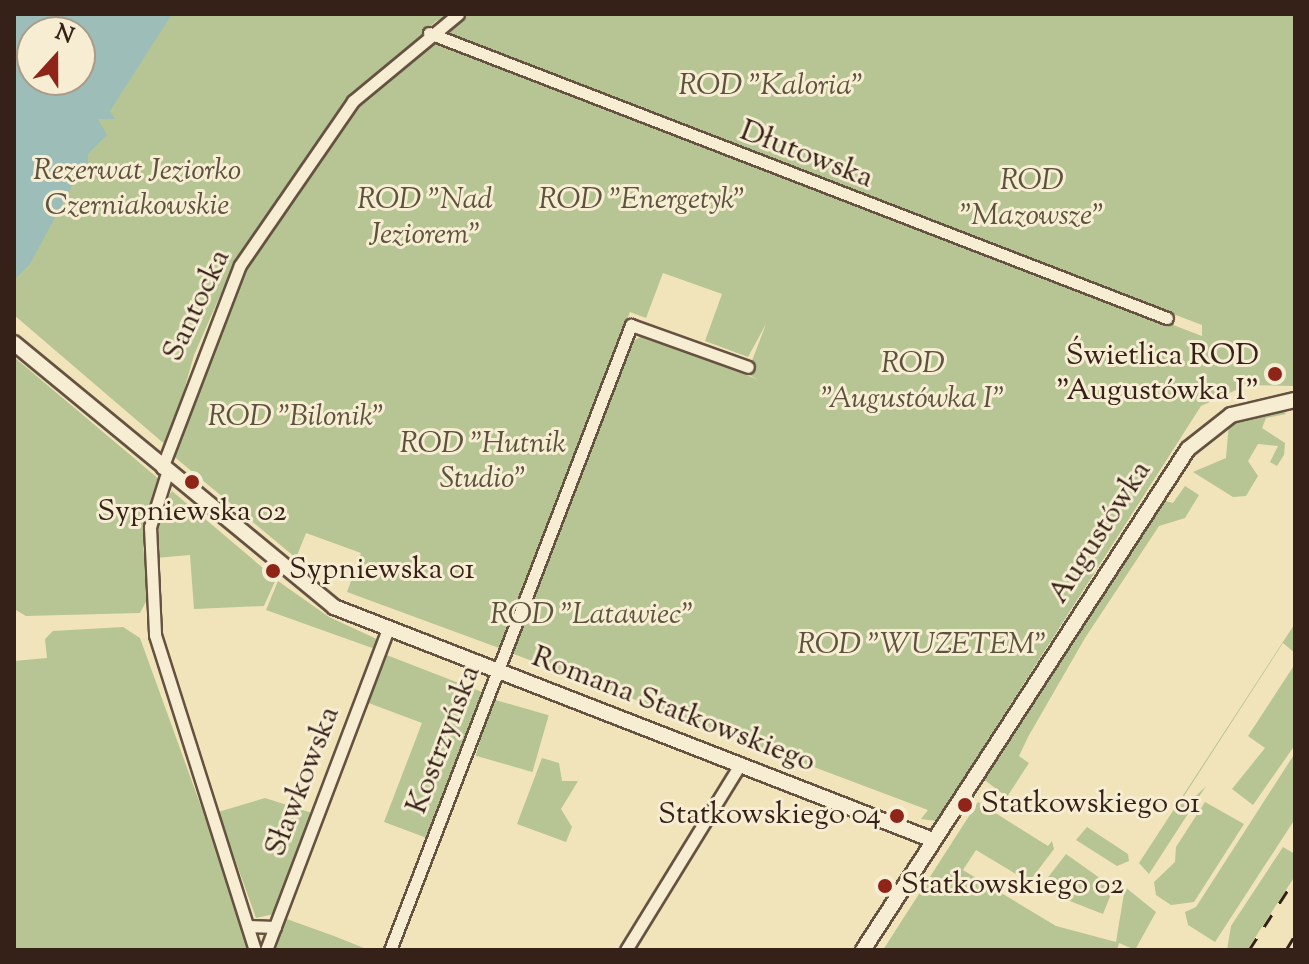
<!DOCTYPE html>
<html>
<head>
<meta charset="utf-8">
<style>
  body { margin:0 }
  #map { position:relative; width:1309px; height:964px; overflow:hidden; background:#f1e4bb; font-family:"Sorts Mill Goudy",serif }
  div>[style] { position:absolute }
  .green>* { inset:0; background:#b6c593; transform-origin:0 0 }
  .water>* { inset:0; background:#9dbdb8 }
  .roads { filter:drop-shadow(2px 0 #655241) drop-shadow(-2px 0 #655241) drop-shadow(0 2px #655241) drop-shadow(0 -2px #655241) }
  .minor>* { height:11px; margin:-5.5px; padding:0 5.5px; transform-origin:5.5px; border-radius:5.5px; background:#f6edd3 }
  .tertiary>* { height:14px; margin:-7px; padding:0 7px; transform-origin:7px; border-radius:7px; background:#f6edd3 }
  .rail>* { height:3px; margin-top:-1.5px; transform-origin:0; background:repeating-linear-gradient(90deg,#362118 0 14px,transparent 0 28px) }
  .dots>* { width:22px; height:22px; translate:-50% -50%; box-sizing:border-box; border:4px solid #f6edd3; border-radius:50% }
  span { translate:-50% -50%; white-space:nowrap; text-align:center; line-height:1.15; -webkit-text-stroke:6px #f6edd3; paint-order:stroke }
  .park-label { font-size:30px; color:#5c523d; font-style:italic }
  .street-label { font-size:30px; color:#362118 }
  .poi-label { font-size:30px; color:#362118 }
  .right { translate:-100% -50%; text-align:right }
  .left { translate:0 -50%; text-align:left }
  .frame { position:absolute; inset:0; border:16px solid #362118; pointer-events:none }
  .north { position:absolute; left:16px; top:16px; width:80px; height:80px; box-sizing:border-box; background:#f6edd3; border:2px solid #a99b88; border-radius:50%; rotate:21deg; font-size:22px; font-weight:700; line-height:32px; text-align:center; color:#362118 }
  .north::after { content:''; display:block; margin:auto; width:28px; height:36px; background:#8f2418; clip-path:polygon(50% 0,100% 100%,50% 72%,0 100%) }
</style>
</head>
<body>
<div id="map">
  <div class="green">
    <i style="clip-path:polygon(evenodd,14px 14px,453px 14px,436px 21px,349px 104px,233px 266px,194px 355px,168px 447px,14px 315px,14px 14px,32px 32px,80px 32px,80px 80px,32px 80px,32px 32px)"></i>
    <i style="clip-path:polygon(470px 14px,1295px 14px,1295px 386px,1247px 385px,1201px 406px,936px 821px,921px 819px,928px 810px,511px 653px,633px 341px,644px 335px,759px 380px,747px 374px,766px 324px,748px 357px,705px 341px,722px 294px,663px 273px,646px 318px,630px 312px,499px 648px,347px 592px,361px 553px,306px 533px,296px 558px,171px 454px,252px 256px,351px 111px,427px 40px,1202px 336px,1202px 325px,436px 34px)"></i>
    <i style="clip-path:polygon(14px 357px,160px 480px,143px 547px,150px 594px,140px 613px,26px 616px,14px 609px)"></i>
    <i style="clip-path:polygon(1282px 409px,1286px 414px,1266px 418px,1262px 428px,1285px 443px,1284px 455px,1277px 466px,1270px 462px,1278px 446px,1258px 444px,1248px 461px,1258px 476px,1246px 496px,1233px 497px,1193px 472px,1226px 458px,1229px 423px)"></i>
    <i style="clip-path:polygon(1185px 486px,1199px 495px,1185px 518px,1159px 526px,1085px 638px,1028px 737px,1019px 756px,1029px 763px,1007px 797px,982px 778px,1162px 500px,1173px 503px)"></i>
    <i style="clip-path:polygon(172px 491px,276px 579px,264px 606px,194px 609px,190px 555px,156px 558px,158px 514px)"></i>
    <i style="clip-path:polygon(278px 581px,329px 617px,379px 640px,375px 649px,266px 610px)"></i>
    <i style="clip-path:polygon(1294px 625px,1295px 653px,1283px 643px,1184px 796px,1191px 801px,1206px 786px,1149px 874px,1139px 863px)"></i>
    <i style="clip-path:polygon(123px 627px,140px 638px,253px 950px,14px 950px,14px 661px,47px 658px,45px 639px,53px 631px)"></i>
    <i style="clip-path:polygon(384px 654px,482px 692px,427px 838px,384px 822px,422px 723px,366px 702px)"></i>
    <i style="clip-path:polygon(1295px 664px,1295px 745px,1253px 805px,1232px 789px,1265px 748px,1248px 736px)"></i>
    <i style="left:492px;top:699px;width:59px;height:59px;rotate:16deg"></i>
    <i style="clip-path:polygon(1295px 753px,1295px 819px,1215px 942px,1188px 925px,1185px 912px,1196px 907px)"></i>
    <i style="clip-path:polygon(542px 758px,559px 763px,562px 781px,578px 781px,561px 809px,572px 827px,566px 842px,517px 824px)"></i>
    <i style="clip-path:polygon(265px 798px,312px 813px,274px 914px,256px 918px,218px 812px)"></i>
    <i style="clip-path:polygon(978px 802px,1048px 846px,1052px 841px,1054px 849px,1029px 882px,976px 850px,963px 870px,1056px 926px,1116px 942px,1125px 887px,1156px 912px,1135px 950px,1119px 943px,1117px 950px,883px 950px)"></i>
    <i style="clip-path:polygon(1205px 802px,1244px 824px,1194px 902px,1171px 905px,1156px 895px,1154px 882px,1175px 862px,1176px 847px)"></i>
    <i style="clip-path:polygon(1087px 827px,1128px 854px,1129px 861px,1117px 866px,1076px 840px)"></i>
    <i style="clip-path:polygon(1283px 847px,1295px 854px,1295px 876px,1247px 950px,1227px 950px,1231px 926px)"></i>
    <i style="clip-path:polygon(1066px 854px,1111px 886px,1116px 882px,1103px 914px,1039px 889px)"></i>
    <i style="clip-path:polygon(284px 918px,334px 936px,369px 950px,271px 950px)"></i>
  </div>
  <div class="water">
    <i style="clip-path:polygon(evenodd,172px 14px,110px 111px,115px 119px,98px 119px,107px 135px,88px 154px,88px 172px,80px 171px,30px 264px,14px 280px,14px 16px,172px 14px,32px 32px,80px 32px,80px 80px,32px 80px,32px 32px)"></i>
  </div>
  <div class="roads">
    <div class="minor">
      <i style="left:429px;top:33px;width:791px;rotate:21.12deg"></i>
      <i style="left:162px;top:468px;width:217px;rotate:-69deg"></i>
      <i style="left:240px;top:265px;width:199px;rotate:-55.4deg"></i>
      <i style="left:353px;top:101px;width:136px;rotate:-39.6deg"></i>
      <i style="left:167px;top:473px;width:57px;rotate:107.5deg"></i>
      <i style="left:150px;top:527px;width:108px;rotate:87.3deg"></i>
      <i style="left:155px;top:635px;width:330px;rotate:72.4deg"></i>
      <i style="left:248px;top:926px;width:27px;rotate:2deg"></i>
      <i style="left:266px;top:950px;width:341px;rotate:-69.2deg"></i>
      <i style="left:390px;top:950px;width:670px;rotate:-68.91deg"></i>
      <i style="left:631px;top:325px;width:124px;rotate:19.7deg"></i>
      <i style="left:626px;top:950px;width:217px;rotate:-58.4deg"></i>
    </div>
    <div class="tertiary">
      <i style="left:14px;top:343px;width:415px;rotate:39.5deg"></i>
      <i style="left:334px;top:607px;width:643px;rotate:21.26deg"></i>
      <i style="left:863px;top:950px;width:597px;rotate:-57.03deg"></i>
      <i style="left:1188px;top:449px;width:55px;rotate:-38.3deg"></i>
      <i style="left:1231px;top:415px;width:66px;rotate:-13.2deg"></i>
    </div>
  </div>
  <div class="rail">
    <i style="left:1249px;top:950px;width:85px;rotate:-57.1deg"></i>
    <i style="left:1286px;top:950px;width:17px;rotate:-59deg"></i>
  </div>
  <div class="dots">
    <i style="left:1275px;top:374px;background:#8f2418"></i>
    <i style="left:192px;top:482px;background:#8f2418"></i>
    <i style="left:273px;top:571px;background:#8f2418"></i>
    <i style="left:965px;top:805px;background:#8f2418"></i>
    <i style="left:897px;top:816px;background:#8f2418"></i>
    <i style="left:885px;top:886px;background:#8f2418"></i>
  </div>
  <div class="park-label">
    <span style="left:771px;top:87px">ROD "Kaloria"</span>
    <span style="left:137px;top:189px">Rezerwat Jeziorko<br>Czerniakowskie</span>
    <span style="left:1032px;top:199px">ROD<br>"Mazowsze"</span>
    <span style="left:425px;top:218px">ROD "Nad<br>Jeziorem"</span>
    <span style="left:642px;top:201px">ROD "Energetyk"</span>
    <span style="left:913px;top:382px">ROD<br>"Augustówka I"</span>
    <span style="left:296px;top:418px">ROD "Bilonik"</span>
    <span style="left:483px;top:462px">ROD "Hutnik<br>Studio"</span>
    <span style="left:592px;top:616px">ROD "Latawiec"</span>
    <span style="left:922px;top:646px">ROD "WUZETEM"</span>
  </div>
  <div class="street-label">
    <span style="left:806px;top:156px;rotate:21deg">Dłutowska</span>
    <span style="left:198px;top:306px;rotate:-65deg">Santocka</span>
    <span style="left:1101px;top:533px;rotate:-57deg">Augustówka</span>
    <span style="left:673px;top:711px;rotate:21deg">Romana Statkowskiego</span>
    <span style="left:445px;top:740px;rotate:-69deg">Kostrzyńska</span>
    <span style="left:304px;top:782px;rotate:-69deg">Sławkowska</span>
  </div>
  <div class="poi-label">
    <span class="right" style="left:1259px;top:374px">Świetlica ROD<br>"Augustówka I"</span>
    <span style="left:192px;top:513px">Sypniewska 02</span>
    <span class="left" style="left:289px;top:571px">Sypniewska 01</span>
    <span class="left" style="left:981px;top:805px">Statkowskiego 01</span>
    <span class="right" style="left:881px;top:816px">Statkowskiego 04</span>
    <span class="left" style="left:901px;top:886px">Statkowskiego 02</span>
  </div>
  <div class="frame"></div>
  <div class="north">N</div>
</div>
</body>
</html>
